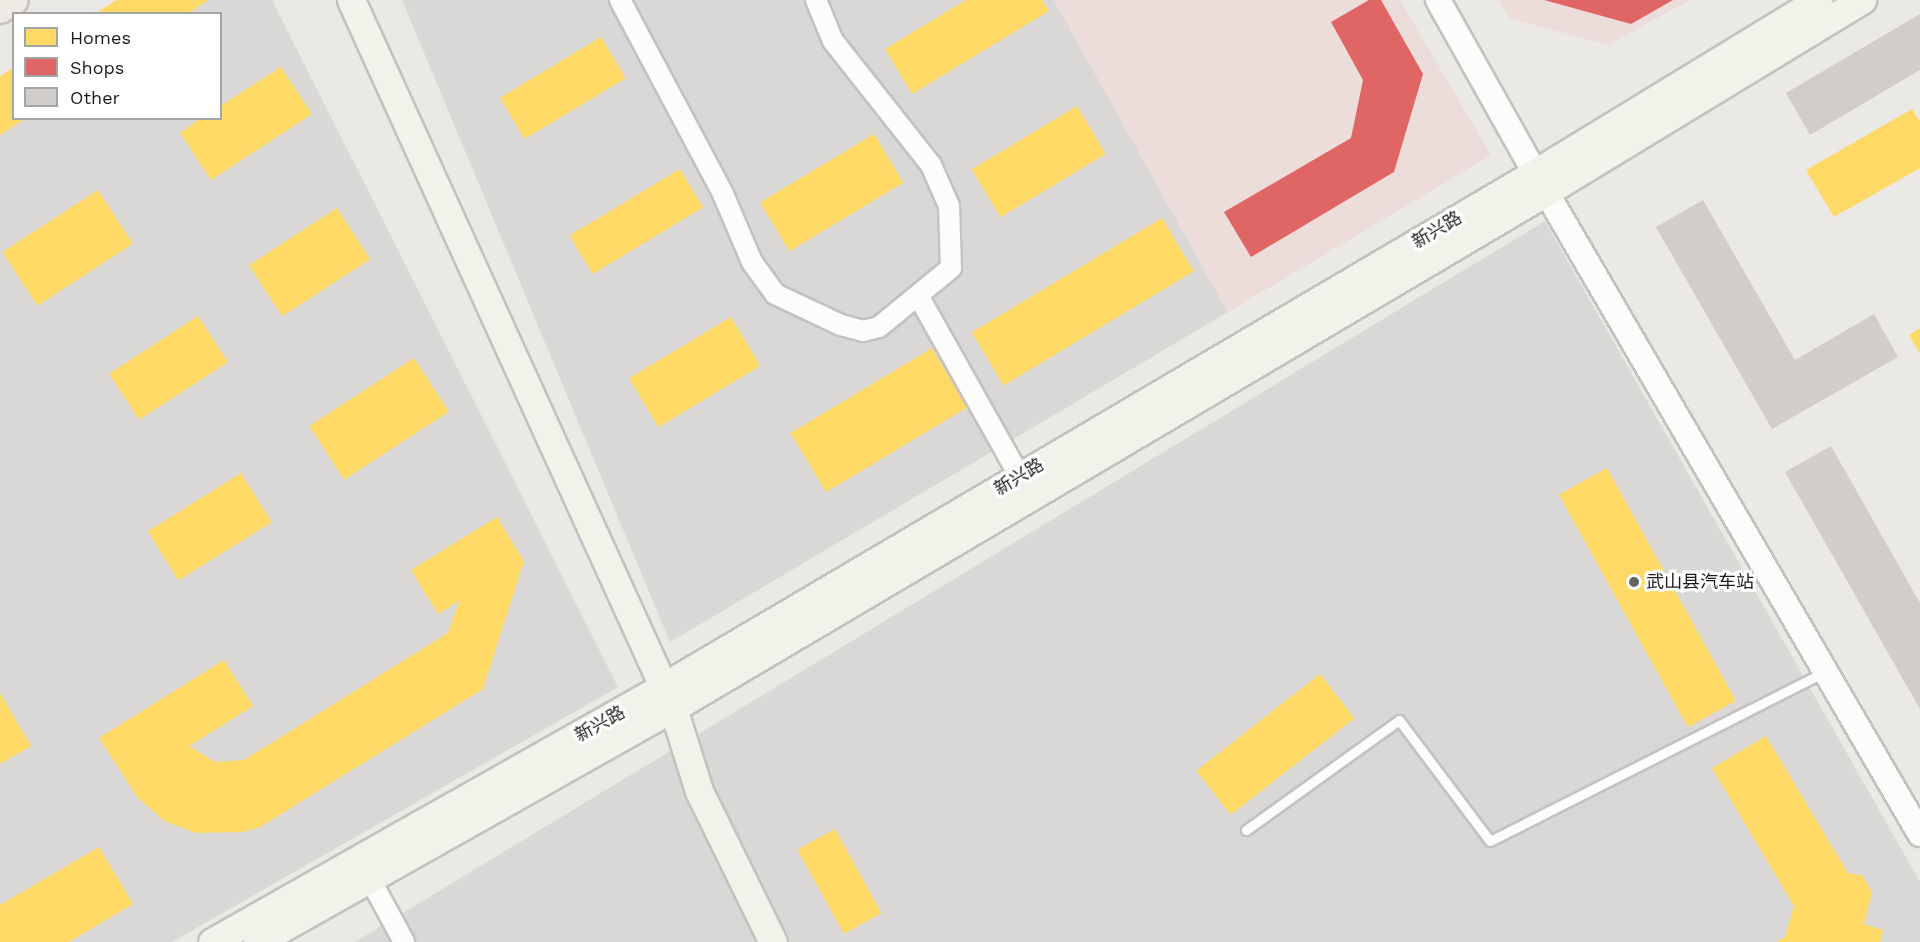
<!DOCTYPE html>
<html>
<head>
<meta charset="utf-8">
<style>
  body { margin:0 }
  #map { position:relative; width:1920px; height:942px; overflow:hidden; background:#ebe9e5; font-family:"Work Sans","Noto Sans SC",sans-serif }
  div>[style] { position:absolute }
  .residential>* { inset:0; background:#dad8d6 }
  .commercial>* { inset:0; background:#ecdddb }
  .homes>* { inset:0; background:#ffd966; transform-origin:0 0 }
  .shops>* { inset:0; background:#e06666 }
  .building>* { inset:0; background:#d0cdca }
  .roads { filter:drop-shadow(2px 0 #c3c2c1) drop-shadow(-2px 0 #c3c2c1) drop-shadow(0 2px #c3c2c1) drop-shadow(0 -2px #c3c2c1) }
  .service>* { height:9px; margin:-4.5px; padding:0 4.5px; transform-origin:4.5px; border-radius:4.5px; background:#fcfcfb }
  .minor>* { height:20px; margin:-10px; padding:0 10px; transform-origin:10px; border-radius:10px; background:#fcfcfb }
  .tertiary>* { height:24px; margin:-12px; padding:0 12px; transform-origin:12px; border-radius:12px; background:#fcfcfb }
  .secondary>* { height:27px; margin:-13.5px; padding:0 13.5px; transform-origin:13.5px; border-radius:13.5px; background:#f2f2ea }
  .primary>* { height:30px; margin:-15px; padding:0 15px; transform-origin:15px; border-radius:15px; background:#efebe4 }
  .dots>* { width:16px; height:16px; translate:-50% -50%; box-sizing:border-box; border:3px solid #fff; border-radius:50% }
  span { translate:-50% -50%; white-space:nowrap; text-align:center; line-height:1.15; -webkit-text-stroke:6px #fff; paint-order:stroke }
  .street-label { font-size:18px; color:#1c1c1c }
  .poi-label { font-size:18px; color:#1c1c1c }
  .left { translate:0 -50%; text-align:left }
  .legend { position:absolute; left:12px; top:12px; width:210px; height:108px; box-sizing:border-box; background:#fff; border:2px solid #a4a4a4; margin:0; padding:8px 10px; list-style:none; font-size:18px; color:#1c1c1c }
  .legend li { display:flex; align-items:center; gap:12px; height:30px }
  .legend b { width:30px; border:2px solid #a4a4a4 }
</style>
</head>
<body>
<div id="map">
  <div class="residential">
    <i style="clip-path:polygon(154px 0,272px 0,618px 687px,172px 942px,0 942px,0 98px,14px 118px,220px 118px,220px 14px,133px 13px)"></i>
    <i style="clip-path:polygon(402px 0,1054px 0,1228px 312px,670px 642px)"></i>
    <i style="clip-path:polygon(1545px 221px,1920px 882px,1920px 942px,355px 942px)"></i>
  </div>
  <div class="commercial">
    <i style="clip-path:polygon(1054px 0,1400px 0,1491px 155px,1228px 312px)"></i>
    <i style="clip-path:polygon(1499px 0,1690px 0,1608px 45px,1509px 18px)"></i>
  </div>
  <div class="homes">
    <i style="clip-path:polygon(116px 0,208px 0,187px 14px,95px 14px)"></i>
    <i style="clip-path:polygon(966px 0,1042px 0,1049px 11px,912px 94px,885px 49px)"></i>
    <i style="left:601px;top:37px;width:48px;height:118px;rotate:59deg"></i>
    <i style="clip-path:polygon(14px 67px,14px 118px,26px 118px,0 135px,0 76px)"></i>
    <i style="clip-path:polygon(281px 67px,312px 114px,211px 180px,180px 133px,201px 118px,220px 118px,220px 106px)"></i>
    <i style="left:1077px;top:106px;width:56px;height:123px;rotate:59deg"></i>
    <i style="clip-path:polygon(1912px 109px,1920px 122px,1920px 168px,1834px 217px,1806px 170px)"></i>
    <i style="left:874px;top:134px;width:57px;height:133px;rotate:59deg"></i>
    <i style="left:680px;top:169px;width:45px;height:129px;rotate:59deg"></i>
    <i style="left:98px;top:190px;width:64px;height:114px;rotate:57deg"></i>
    <i style="left:337px;top:208px;width:61px;height:105px;rotate:57deg"></i>
    <i style="left:1162px;top:218px;width:62px;height:222px;rotate:59deg"></i>
    <i style="left:198px;top:316px;width:55px;height:106px;rotate:57deg"></i>
    <i style="left:731px;top:317px;width:57px;height:119px;rotate:59deg"></i>
    <i style="clip-path:polygon(1920px 328px,1920px 354px,1909px 335px)"></i>
    <i style="left:932px;top:348px;width:69px;height:165px;rotate:59deg"></i>
    <i style="left:414px;top:358px;width:64px;height:125px;rotate:57deg"></i>
    <i style="left:1607px;top:468px;width:266px;height:55px;rotate:61deg"></i>
    <i style="left:241px;top:473px;width:58px;height:110px;rotate:58deg"></i>
    <i style="clip-path:polygon(497px 517px,524px 561px,483px 689px,260px 827px,244px 832px,196px 833px,164px 821px,138px 798px,99px 738px,224px 660px,253px 706px,189px 746px,215px 762px,244px 760px,448px 633px,459px 601px,438px 614px,411px 570px)"></i>
    <i style="left:1320px;top:674px;width:56px;height:157px;rotate:52deg"></i>
    <i style="clip-path:polygon(0 693px,31px 746px,0 764px)"></i>
    <i style="clip-path:polygon(1766px 736px,1848px 873px,1863px 876px,1872px 893px,1864px 924px,1883px 930px,1880px 942px,1776px 942px,1785px 937px,1794px 906px,1712px 768px)"></i>
    <i style="left:835px;top:829px;width:96px;height:43px;rotate:61deg"></i>
    <i style="clip-path:polygon(99px 847px,133px 904px,69px 942px,0 942px,0 905px)"></i>
  </div>
  <div class="shops">
    <i style="clip-path:polygon(1369px 0,1381px 0,1423px 74px,1394px 172px,1251px 257px,1224px 212px,1351px 138px,1363px 80px,1331px 22px)"></i>
    <i style="clip-path:polygon(1544px 0,1673px 0,1631px 24px)"></i>
  </div>
  <div class="building">
    <i style="clip-path:polygon(1920px 14px,1920px 70px,1810px 135px,1786px 93px)"></i>
    <i style="clip-path:polygon(1703px 200px,1795px 360px,1874px 314px,1898px 357px,1772px 429px,1656px 227px)"></i>
    <i style="clip-path:polygon(1831px 446px,1920px 603px,1920px 709px,1785px 472px)"></i>
  </div>
  <div class="roads">
    <div class="service">
      <i style="left:1246px;top:830px;width:188px;rotate:-35.7deg"></i>
      <i style="left:1399px;top:720px;width:151px;rotate:53.1deg"></i>
      <i style="left:1490px;top:841px;width:373px;rotate:-26.8deg"></i>
    </div>
    <div class="minor">
      <i style="left:620px;top:0;width:220px;rotate:62deg"></i>
      <i style="left:723px;top:194px;width:74px;rotate:66.9deg"></i>
      <i style="left:752px;top:262px;width:39px;rotate:54deg"></i>
      <i style="left:775px;top:294px;width:73px;rotate:25.2deg"></i>
      <i style="left:841px;top:325px;width:23px;rotate:15deg"></i>
      <i style="left:863px;top:331px;width:16px;rotate:-14deg"></i>
      <i style="left:879px;top:327px;width:93px;rotate:-39.3deg"></i>
      <i style="left:951px;top:268px;width:62px;rotate:-91.8deg"></i>
      <i style="left:949px;top:206px;width:45px;rotate:-113.7deg"></i>
      <i style="left:931px;top:165px;width:158px;rotate:-128.3deg"></i>
      <i style="left:833px;top:41px;width:44px;rotate:-112.5deg"></i>
      <i style="left:919px;top:297px;width:219px;rotate:60.7deg"></i>
      <i style="left:370px;top:879px;width:72px;rotate:61.6deg"></i>
    </div>
    <div class="tertiary">
      <i style="left:1438px;top:0;width:198px;rotate:60.7deg"></i>
      <i style="left:1535px;top:173px;width:765px;rotate:59.78deg"></i>
    </div>
    <div class="secondary">
      <i style="left:351px;top:0;width:778px;rotate:65.54deg"></i>
      <i style="left:673px;top:708px;width:87px;rotate:72.6deg"></i>
      <i style="left:699px;top:791px;width:168px;rotate:63.9deg"></i>
      <i style="left:212px;top:942px;width:516px;rotate:-29.5deg"></i>
      <i style="left:661px;top:688px;width:1014px;rotate:-30.51deg"></i>
      <i style="left:1535px;top:173px;width:332px;rotate:-31.4deg"></i>
      <i style="left:257px;top:942px;width:477px;rotate:-29.4deg"></i>
      <i style="left:673px;top:708px;width:1014px;rotate:-30.59deg"></i>
      <i style="left:1546px;top:192px;width:370px;rotate:-31.3deg"></i>
    </div>
    <div class="primary">
      <i style="left:0;top:8px;width:15px;rotate:-32deg"></i>
    </div>
  </div>
  <div class="dots">
    <i style="left:1634px;top:582px;background:#646462"></i>
  </div>
  <div class="street-label">
    <span style="left:1437px;top:230px;rotate:-31deg">新兴路</span>
    <span style="left:1019px;top:477px;rotate:-31deg">新兴路</span>
    <span style="left:600px;top:724px;rotate:-29deg">新兴路</span>
  </div>
  <div class="poi-label">
    <span class="left" style="left:1646px;top:582px">武山县汽车站</span>
  </div>
  <ul class="legend">
  <li><b style="height:16px;background:#ffd966"></b>Homes</li>
  <li><b style="height:16px;background:#e06666"></b>Shops</li>
  <li><b style="height:16px;background:#d0cdca"></b>Other</li>
  </ul>
</div>
</body>
</html>
